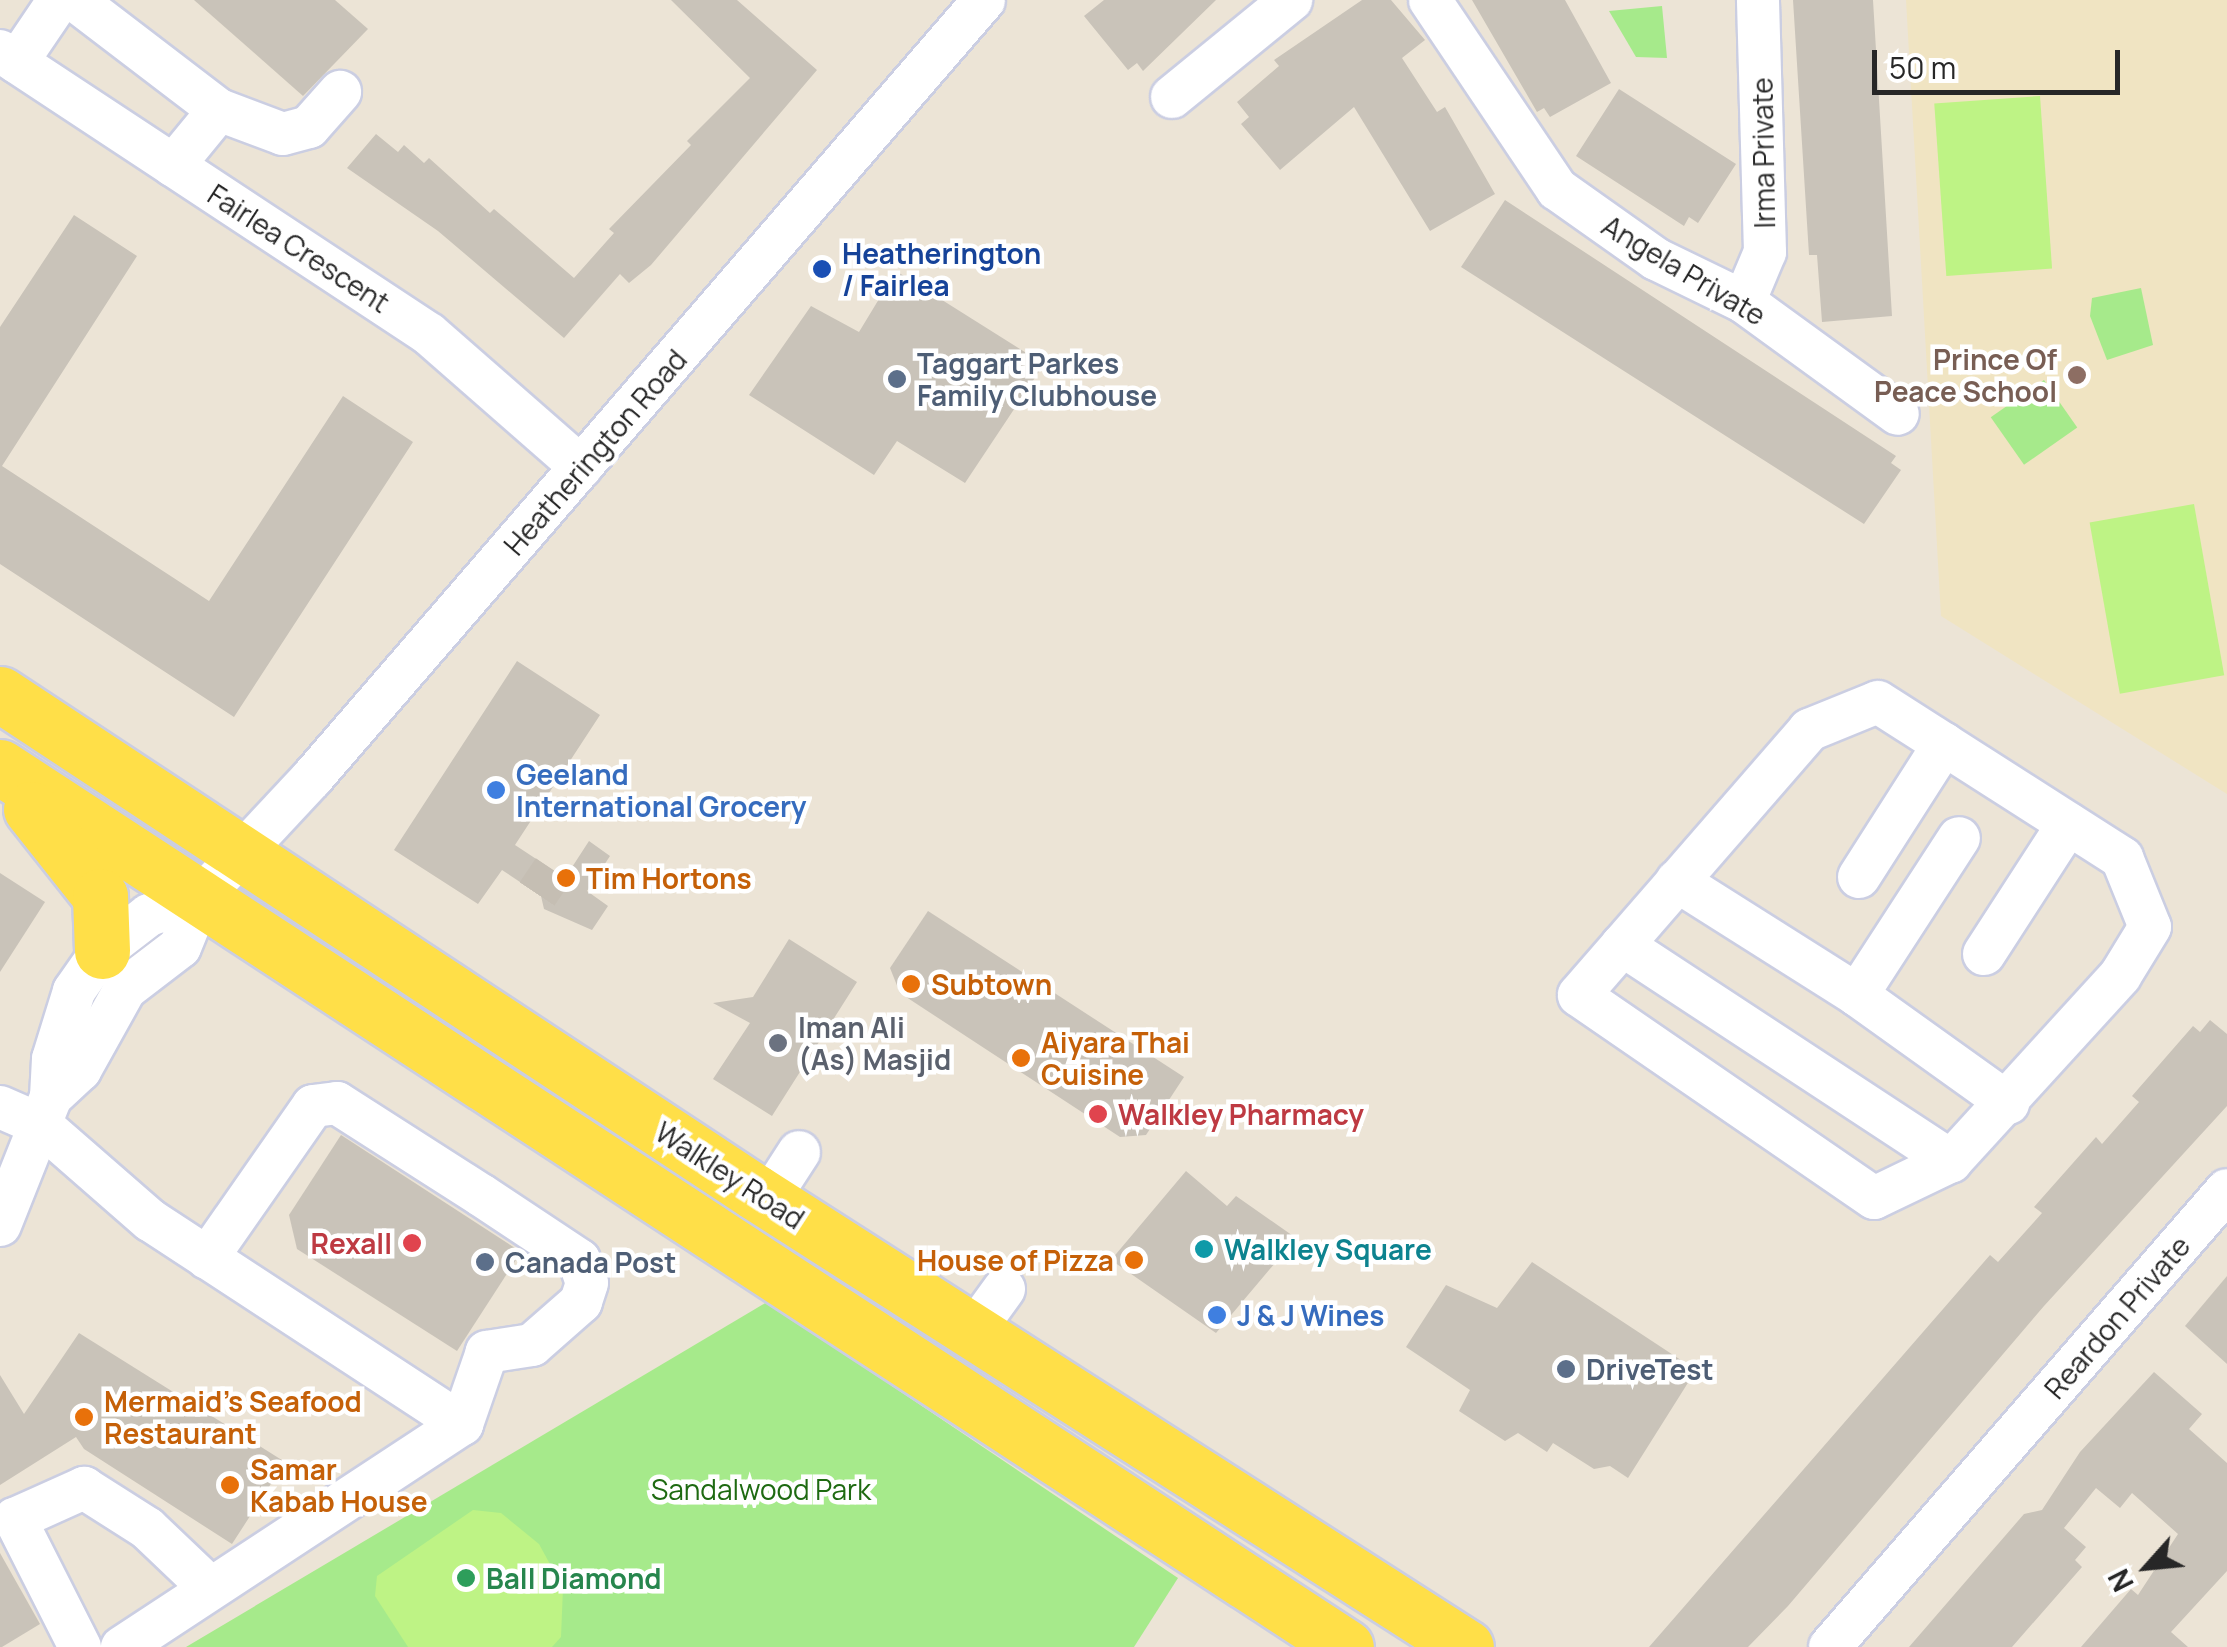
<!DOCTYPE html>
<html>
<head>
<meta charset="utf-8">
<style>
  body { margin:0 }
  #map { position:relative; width:2227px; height:1647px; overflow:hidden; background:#ece4d6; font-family:Manrope,sans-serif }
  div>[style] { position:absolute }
  .education>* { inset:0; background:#f0e4c2 }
  .green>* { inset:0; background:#a6ea8b; transform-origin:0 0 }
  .pitch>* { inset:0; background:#bef385; transform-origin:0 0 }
  .building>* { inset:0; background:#c9c3b9 }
  .minor-tunnel>* { height:42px; margin-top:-21px; transform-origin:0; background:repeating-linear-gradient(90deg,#c5beb3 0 42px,transparent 0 63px) }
  .roads { filter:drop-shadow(2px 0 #cbcee2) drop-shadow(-2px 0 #cbcee2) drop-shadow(0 2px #cbcee2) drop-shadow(0 -2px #cbcee2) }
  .minor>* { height:42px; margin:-21px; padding:0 21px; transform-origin:21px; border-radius:21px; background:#fff }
  .major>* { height:55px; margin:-27.5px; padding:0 27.5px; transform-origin:27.5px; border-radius:27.5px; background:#ffdf48 }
  .dots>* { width:28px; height:28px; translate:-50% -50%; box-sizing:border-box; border:5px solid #fff; border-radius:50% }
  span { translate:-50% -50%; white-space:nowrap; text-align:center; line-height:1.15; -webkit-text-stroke:9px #fff; paint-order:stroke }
  .street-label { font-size:28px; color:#272727 }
  .transit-label { font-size:28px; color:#164399; font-weight:700 }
  .left { translate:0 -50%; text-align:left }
  .education-label { font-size:28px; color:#785e54; font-weight:700 }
  .right { translate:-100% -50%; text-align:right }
  .service-label { font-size:28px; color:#4e5e75; font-weight:700 }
  .shop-label { font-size:28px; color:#366cbe; font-weight:700 }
  .food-label { font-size:28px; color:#c56008; font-weight:700 }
  .worship-label { font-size:28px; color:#5b616d; font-weight:700 }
  .health-label { font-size:28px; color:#be3a42; font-weight:700 }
  .culture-label { font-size:28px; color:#0d838f; font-weight:700 }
  .park-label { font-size:28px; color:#1e6a11 }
  .leisure-label { font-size:28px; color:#27864d; font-weight:700 }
  .north { position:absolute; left:2097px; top:1517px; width:100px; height:100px; -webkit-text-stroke:8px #fff; paint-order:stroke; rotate:243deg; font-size:28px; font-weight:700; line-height:40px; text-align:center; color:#272727 }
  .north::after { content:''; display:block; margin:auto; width:35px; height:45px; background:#272727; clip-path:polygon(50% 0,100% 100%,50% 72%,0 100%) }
  .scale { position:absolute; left:1872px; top:50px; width:248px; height:45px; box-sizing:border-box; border:5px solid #272727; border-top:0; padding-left:12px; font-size:30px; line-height:35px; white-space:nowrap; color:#272727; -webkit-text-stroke:8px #fff; paint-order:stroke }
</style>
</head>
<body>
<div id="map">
  <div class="education">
    <i style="clip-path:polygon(1906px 0,2227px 0,2227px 794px,1941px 616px)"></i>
  </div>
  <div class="green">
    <i style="clip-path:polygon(1662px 6px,1667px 58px,1636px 57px,1609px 11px)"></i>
    <i style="clip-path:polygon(2141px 288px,2153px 345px,2107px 360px,2090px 316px,2092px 298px)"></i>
    <i style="left:2044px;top:380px;width:58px;height:65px;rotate:55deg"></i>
    <i style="clip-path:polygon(767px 1302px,1178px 1578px,1134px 1647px,186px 1647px)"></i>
  </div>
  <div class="pitch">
    <i style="left:2040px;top:96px;width:173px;height:106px;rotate:86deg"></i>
    <i style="left:2194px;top:504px;width:174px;height:106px;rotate:80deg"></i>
    <i style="clip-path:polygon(473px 1510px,501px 1513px,539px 1544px,563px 1588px,561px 1637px,552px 1647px,408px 1647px,375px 1596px,377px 1576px)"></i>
  </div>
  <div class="building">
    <i style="clip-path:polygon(194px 0,335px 0,368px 29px,303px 96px)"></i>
    <i style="clip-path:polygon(671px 0,737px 0,817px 70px,651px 265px,629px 283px,620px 274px,564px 338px,438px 231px,347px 168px,376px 134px,398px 152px,404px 145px,424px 163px,429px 158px,490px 213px,494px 209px,574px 278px,614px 233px,609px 229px,691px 145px,687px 141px,750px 78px)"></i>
    <i style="clip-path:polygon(1104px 0,1216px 0,1143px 71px,1137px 63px,1128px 70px,1084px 16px)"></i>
    <i style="clip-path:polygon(1362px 0,1391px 0,1425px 40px,1402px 58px,1437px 112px,1445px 107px,1495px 194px,1430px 231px,1354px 107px,1280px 170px,1241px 124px,1249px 117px,1237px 102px,1279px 66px,1274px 60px)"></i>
    <i style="clip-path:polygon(1472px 0,1565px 0,1611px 83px,1550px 117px,1544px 108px,1537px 112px)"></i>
    <i style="clip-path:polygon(1793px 0,1873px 0,1892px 316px,1822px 322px,1817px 255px,1809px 255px)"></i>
    <i style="clip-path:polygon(1619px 89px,1736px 164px,1698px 223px,1689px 217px,1684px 226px,1576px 156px)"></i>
    <i style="clip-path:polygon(1505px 200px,1896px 456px,1891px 463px,1901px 470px,1864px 524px,1461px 267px)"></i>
    <i style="clip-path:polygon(74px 215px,137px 256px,2px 466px,209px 601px,343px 396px,413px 442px,234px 717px,0 564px,0 327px)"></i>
    <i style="clip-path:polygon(896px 271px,1044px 364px,965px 483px,897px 441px,874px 475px,749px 395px,811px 306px,859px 332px)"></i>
    <i style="clip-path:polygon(517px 661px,600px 715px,515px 845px,565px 878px,589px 841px,610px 856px,587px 891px,608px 906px,592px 930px,544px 909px,541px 896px,502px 870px,478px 904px,394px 850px)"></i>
    <i style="clip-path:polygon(0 873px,45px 902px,0 972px)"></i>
    <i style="clip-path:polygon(928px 911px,1184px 1077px,1146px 1135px,1120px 1137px,900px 993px,890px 968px)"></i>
    <i style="clip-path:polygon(789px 939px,857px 982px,772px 1116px,713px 1079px,750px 1023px,713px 1003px,753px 997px)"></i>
    <i style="clip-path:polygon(2210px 1020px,2227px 1034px,2227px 1106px,2044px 1306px,1788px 1606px,1748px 1647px,1649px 1647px,1990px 1255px,1998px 1262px,2042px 1213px,2034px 1207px,2096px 1137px,2102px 1144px,2139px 1102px,2132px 1096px,2193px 1026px,2200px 1032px)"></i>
    <i style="clip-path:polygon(341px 1135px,521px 1252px,457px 1351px,297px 1249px,289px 1215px)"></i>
    <i style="clip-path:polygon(1186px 1171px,1227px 1206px,1236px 1196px,1296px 1238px,1216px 1333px,1111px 1260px)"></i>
    <i style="clip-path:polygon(1532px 1262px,1696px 1370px,1628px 1478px,1610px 1466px,1594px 1469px,1553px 1443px,1547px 1452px,1518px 1433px,1505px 1441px,1459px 1411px,1470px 1390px,1406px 1347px,1446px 1285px,1497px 1308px)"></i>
    <i style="clip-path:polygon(2227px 1276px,2227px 1364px,2185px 1326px)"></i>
    <i style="clip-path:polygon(79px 1333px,285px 1462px,232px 1544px,84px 1449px,76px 1437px,0 1485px,0 1375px,24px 1414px)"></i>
    <i style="clip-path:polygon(2154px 1372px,2202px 1414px,2189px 1429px,2227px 1463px,2227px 1571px,2171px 1632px,2188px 1647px,2081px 1647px,2131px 1589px,2138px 1595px,2178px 1534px,2132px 1493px,2120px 1508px,2096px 1488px,2064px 1528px,2086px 1547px,2075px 1560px,2082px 1567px,2012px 1647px,1909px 1647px,2024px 1514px,2042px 1510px,2080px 1452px)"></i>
    <i style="clip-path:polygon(0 1553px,40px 1624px,2px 1647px,0 1647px)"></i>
  </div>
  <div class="minor-tunnel">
    <i style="left:537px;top:894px;width:29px;rotate:-56deg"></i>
  </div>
  <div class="roads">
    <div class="minor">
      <i style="left:75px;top:0;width:181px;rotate:37.4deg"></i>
      <i style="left:219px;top:110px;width:72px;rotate:129.4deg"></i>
      <i style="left:1430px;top:0;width:228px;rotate:56.1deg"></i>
      <i style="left:1557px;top:189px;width:121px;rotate:35.3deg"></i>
      <i style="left:1656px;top:259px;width:98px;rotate:26deg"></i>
      <i style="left:1744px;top:302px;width:190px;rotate:36deg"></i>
      <i style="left:0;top:51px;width:514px;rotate:33.41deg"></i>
      <i style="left:429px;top:334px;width:202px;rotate:41.2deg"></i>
      <i style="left:17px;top:62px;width:75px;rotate:-55.9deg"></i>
      <i style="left:1172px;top:97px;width:154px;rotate:-39.2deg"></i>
      <i style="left:219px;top:110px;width:68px;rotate:20.6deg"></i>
      <i style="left:283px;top:134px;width:27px;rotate:-15deg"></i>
      <i style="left:309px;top:127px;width:47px;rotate:-48.5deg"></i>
      <i style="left:1744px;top:302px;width:54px;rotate:-67.2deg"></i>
      <i style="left:1765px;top:252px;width:252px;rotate:-91.6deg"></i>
      <i style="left:1878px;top:702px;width:290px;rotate:32.6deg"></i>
      <i style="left:2122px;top:858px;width:74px;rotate:67.9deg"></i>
      <i style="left:2150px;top:927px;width:57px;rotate:121.5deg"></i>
      <i style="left:2120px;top:976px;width:251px;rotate:132.4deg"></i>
      <i style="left:1951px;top:1161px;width:85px;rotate:154.3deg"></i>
      <i style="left:1874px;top:1198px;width:358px;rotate:-145.5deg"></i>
      <i style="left:1579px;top:995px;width:351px;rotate:-49deg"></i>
      <i style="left:1809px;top:730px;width:74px;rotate:-22.1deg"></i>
      <i style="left:1859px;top:877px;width:158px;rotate:-57.4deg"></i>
      <i style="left:1677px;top:881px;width:213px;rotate:32.3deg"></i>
      <i style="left:1857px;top:995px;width:186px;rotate:35.6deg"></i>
      <i style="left:1622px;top:945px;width:394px;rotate:33.3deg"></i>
      <i style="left:1984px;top:954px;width:155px;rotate:-57.1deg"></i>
      <i style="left:1857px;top:995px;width:187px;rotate:-57deg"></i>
      <i style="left:51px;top:1097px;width:40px;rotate:-43deg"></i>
      <i style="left:80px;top:1070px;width:93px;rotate:-60.9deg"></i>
      <i style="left:125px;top:989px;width:69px;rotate:-37.4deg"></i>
      <i style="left:180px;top:947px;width:53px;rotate:-67.8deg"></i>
      <i style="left:200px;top:898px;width:164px;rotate:-47deg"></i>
      <i style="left:312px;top:778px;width:1028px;rotate:-49.18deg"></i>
      <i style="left:0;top:1107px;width:45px;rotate:23.7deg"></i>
      <i style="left:41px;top:1125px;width:145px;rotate:41.1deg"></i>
      <i style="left:150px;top:1220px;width:373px;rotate:33.2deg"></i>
      <i style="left:462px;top:1424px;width:407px;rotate:146.7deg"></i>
      <i style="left:768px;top:1200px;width:57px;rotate:-57.1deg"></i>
      <i style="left:0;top:1225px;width:138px;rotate:-68.3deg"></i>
      <i style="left:51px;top:1097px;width:38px;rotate:-87deg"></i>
      <i style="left:53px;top:1059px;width:71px;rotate:-72.8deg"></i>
      <i style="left:74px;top:991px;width:49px;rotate:-55deg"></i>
      <i style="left:102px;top:951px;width:59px;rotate:-37.5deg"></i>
      <i style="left:149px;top:915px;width:54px;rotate:-18.4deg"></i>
      <i style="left:207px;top:1258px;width:185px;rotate:-55.1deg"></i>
      <i style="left:313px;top:1106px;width:24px;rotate:-7deg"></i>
      <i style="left:337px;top:1103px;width:171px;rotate:32.6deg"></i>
      <i style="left:481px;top:1195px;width:118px;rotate:33.6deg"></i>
      <i style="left:579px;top:1260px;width:24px;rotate:71deg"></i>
      <i style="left:587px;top:1283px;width:20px;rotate:108deg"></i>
      <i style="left:581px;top:1302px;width:65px;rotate:138.7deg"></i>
      <i style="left:532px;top:1345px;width:46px;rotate:171.2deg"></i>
      <i style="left:487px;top:1352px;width:76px;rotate:109.1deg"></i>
      <i style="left:973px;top:1332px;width:53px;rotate:-54.2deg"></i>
      <i style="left:80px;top:1647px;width:144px;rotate:-116.9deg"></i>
      <i style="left:15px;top:1519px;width:76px;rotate:-24.2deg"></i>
      <i style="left:84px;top:1488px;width:75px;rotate:32.4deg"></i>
      <i style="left:147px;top:1528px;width:87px;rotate:43.6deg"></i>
      <i style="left:1830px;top:1647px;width:605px;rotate:-49.02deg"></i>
    </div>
    <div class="major">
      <i style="left:0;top:694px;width:904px;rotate:33.41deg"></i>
      <i style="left:755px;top:1192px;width:844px;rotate:32.62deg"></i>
      <i style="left:0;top:767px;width:1608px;rotate:33.18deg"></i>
      <i style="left:31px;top:809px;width:111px;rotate:51.6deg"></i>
      <i style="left:100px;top:896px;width:55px;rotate:87.9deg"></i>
    </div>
  </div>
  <div class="dots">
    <i style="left:822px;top:269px;background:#1a4fb4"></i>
    <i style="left:2077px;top:375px;background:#8d6e63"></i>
    <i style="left:897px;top:379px;background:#5c6f8a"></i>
    <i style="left:496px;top:790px;background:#3f7fe0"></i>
    <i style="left:566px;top:878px;background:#e8710a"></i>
    <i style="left:911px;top:984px;background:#e8710a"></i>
    <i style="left:778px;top:1043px;background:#6b7280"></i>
    <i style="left:1021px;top:1058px;background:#e8710a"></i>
    <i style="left:1098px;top:1114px;background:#e0444e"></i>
    <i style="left:412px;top:1243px;background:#e0444e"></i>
    <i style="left:1204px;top:1249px;background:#0f9aa8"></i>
    <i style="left:1134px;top:1260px;background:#e8710a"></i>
    <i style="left:485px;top:1262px;background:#5c6f8a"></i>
    <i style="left:1217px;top:1315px;background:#3f7fe0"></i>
    <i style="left:1566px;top:1369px;background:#5c6f8a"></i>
    <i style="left:84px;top:1417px;background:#e8710a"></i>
    <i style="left:230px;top:1485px;background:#e8710a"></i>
    <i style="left:466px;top:1578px;background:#2e9e5b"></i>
  </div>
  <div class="street-label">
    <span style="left:1763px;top:153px;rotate:-91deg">Irma Private</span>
    <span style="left:299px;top:248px;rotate:33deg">Fairlea Crescent</span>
    <span style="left:1684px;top:270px;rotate:31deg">Angela Private</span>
    <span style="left:595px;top:452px;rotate:-49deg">Heatherington Road</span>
    <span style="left:730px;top:1175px;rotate:33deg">Walkley Road</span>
    <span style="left:2117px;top:1317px;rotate:-49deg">Reardon Private</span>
  </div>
  <div class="transit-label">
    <span class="left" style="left:842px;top:269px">Heatherington<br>/ Fairlea</span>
  </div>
  <div class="education-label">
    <span class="right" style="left:2057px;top:375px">Prince Of<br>Peace School</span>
  </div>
  <div class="service-label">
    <span class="left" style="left:917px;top:379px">Taggart Parkes<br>Family Clubhouse</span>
    <span class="left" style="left:505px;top:1262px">Canada Post</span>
    <span class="left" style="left:1586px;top:1369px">DriveTest</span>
  </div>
  <div class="shop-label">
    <span class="left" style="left:516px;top:790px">Geeland<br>International Grocery</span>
    <span class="left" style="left:1237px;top:1315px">J &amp; J Wines</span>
  </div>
  <div class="food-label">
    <span class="left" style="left:586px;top:878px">Tim Hortons</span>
    <span class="left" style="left:931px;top:984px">Subtown</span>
    <span class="left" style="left:1041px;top:1058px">Aiyara Thai<br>Cuisine</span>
    <span class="right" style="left:1114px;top:1260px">House of Pizza</span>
    <span class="left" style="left:104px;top:1417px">Mermaid's Seafood<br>Restaurant</span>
    <span class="left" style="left:250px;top:1485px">Samar<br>Kabab House</span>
  </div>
  <div class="worship-label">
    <span class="left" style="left:798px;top:1043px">Iman Ali<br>(As) Masjid</span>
  </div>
  <div class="health-label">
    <span class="left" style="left:1118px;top:1114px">Walkley Pharmacy</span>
    <span class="right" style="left:392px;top:1243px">Rexall</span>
  </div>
  <div class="culture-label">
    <span class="left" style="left:1224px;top:1249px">Walkley Square</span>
  </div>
  <div class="park-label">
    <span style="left:761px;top:1489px">Sandalwood Park</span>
  </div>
  <div class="leisure-label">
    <span class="left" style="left:486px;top:1578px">Ball Diamond</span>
  </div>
  <div class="north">N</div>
  <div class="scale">50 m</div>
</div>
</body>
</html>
